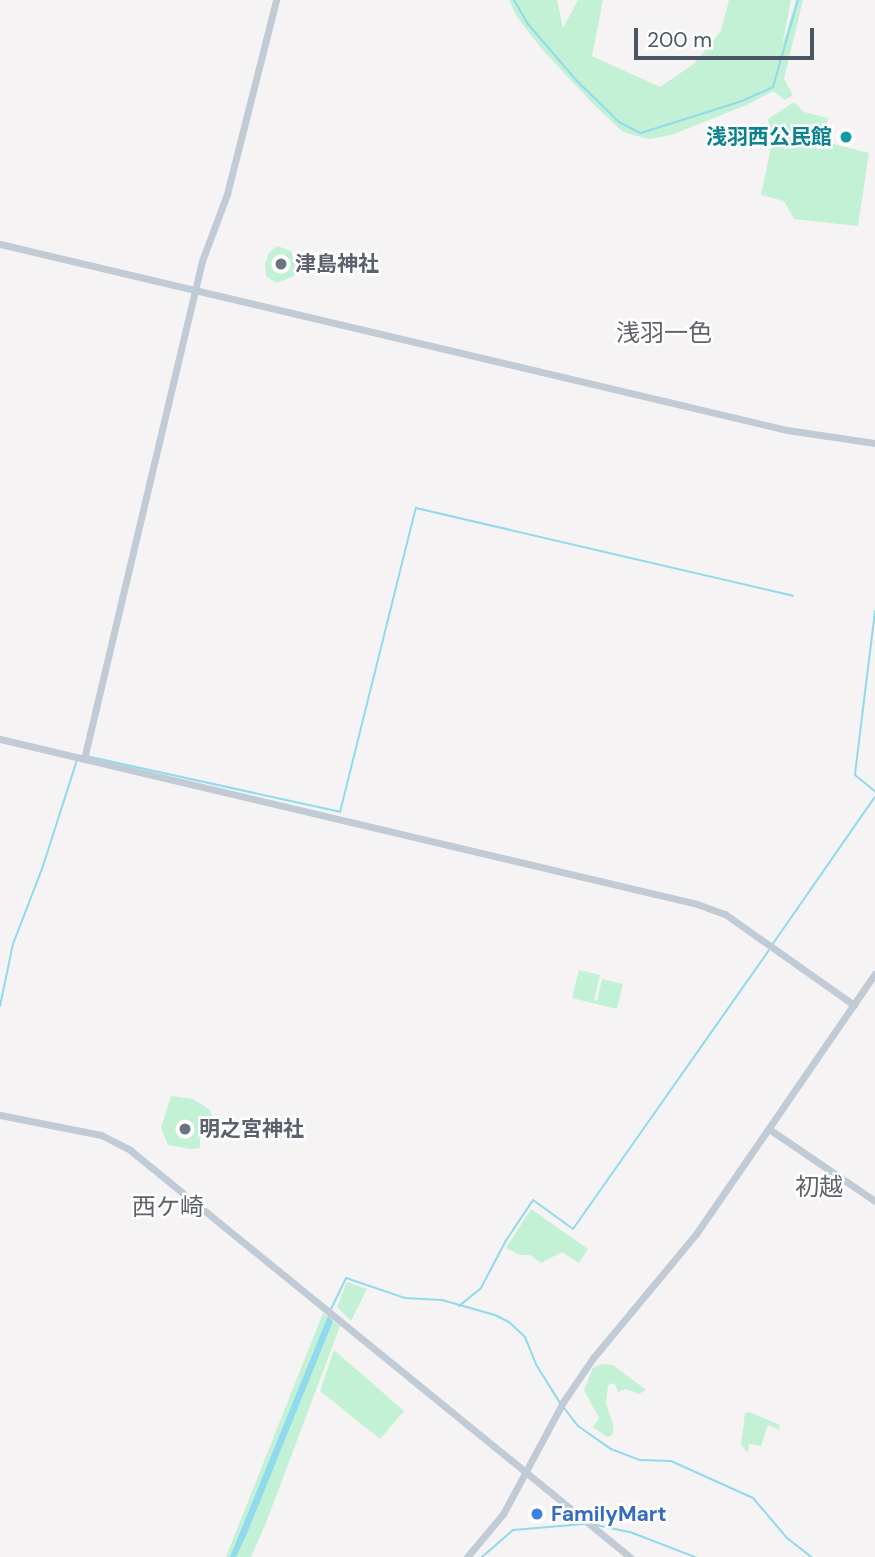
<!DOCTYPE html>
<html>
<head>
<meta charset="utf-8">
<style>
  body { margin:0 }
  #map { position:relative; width:875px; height:1557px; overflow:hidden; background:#f5f3f3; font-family:"DM Sans","Noto Sans JP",sans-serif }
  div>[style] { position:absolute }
  .green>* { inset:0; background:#c3f1d5 }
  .water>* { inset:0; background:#90daee }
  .stream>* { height:2px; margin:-1px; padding:0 1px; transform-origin:1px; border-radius:1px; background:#90daee }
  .secondary>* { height:7px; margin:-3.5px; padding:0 3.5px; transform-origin:3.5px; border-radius:3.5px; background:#c1cbd6 }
  .dots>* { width:19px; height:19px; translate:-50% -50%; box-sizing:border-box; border:4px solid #fff; border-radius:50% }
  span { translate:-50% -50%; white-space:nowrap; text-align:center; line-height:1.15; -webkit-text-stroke:5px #fff; paint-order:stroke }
  .culture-label { font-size:21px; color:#0d838f; font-weight:700 }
  .right { translate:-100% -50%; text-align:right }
  .worship-label { font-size:21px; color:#5b616d; font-weight:700 }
  .left { translate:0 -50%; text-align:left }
  .shop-label { font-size:21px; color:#366cbe; font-weight:700 }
  .quarter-label { font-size:24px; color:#5f6368 }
  .scale { position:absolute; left:634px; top:28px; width:180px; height:32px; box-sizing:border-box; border:4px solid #4a5661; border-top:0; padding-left:9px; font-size:21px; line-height:24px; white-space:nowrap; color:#4a5661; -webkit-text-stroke:5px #fff; paint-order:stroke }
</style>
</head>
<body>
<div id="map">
  <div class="green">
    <i style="clip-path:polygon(509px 0,557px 0,563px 28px,578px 0,603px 0,592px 56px,660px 87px,695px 63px,721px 31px,729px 0,791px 0,782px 46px,796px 0,803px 0,784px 79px,793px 95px,785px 100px,773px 91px,749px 104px,671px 135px,650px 139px,633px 135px,622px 131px,595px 106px,541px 48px,517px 17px)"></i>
    <i style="clip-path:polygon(794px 102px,804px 112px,828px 118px,822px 141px,869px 153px,858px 226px,794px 219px,784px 201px,761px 195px,772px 142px,768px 119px)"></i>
    <i style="clip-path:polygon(277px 246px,291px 251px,295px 267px,294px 276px,277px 283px,266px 276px,265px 264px,269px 253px)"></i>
    <i style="clip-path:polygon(579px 970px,600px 975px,594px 1000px,597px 1001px,602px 979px,623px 984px,617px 1009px,572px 998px)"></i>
    <i style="clip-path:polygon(171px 1096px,193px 1099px,209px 1109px,215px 1124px,200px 1138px,200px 1148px,191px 1149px,168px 1145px,161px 1128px)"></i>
    <i style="clip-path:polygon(531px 1209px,588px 1249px,579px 1263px,562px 1252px,541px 1263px,530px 1255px,520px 1255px,506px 1248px)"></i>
    <i style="clip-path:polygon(347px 1282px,367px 1289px,351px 1321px,337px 1307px)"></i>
    <i style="clip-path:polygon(323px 1313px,340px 1326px,266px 1523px,251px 1557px,226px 1557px)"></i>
    <i style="clip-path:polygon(334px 1350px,404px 1411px,380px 1439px,320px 1391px)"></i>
    <i style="clip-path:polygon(601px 1364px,613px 1365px,646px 1390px,639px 1394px,626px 1389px,618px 1392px,614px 1383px,608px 1385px,606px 1404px,614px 1427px,612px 1435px,607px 1437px,593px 1427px,599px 1418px,584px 1390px,593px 1368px)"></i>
    <i style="clip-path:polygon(749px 1412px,780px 1425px,779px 1430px,768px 1425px,761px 1446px,749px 1444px,748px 1453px,741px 1445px,745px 1413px)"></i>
  </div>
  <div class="water">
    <i style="clip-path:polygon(328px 1316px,333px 1321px,248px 1531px,236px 1557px,230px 1557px)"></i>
  </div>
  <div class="stream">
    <i style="left:514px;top:0;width:28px;rotate:60deg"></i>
    <i style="left:528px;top:24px;width:74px;rotate:49.4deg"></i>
    <i style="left:576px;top:80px;width:60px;rotate:44.3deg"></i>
    <i style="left:619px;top:122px;width:25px;rotate:27deg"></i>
    <i style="left:641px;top:133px;width:106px;rotate:-17.6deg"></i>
    <i style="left:742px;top:101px;width:34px;rotate:-24deg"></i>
    <i style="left:773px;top:87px;width:91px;rotate:-74deg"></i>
    <i style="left:875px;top:611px;width:165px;rotate:97deg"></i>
    <i style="left:855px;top:775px;width:26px;rotate:39deg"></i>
    <i style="left:86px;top:756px;width:260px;rotate:12.4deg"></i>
    <i style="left:340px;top:812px;width:313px;rotate:-76deg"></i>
    <i style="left:416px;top:508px;width:387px;rotate:13.1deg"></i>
    <i style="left:772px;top:945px;width:180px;rotate:-55.2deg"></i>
    <i style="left:0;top:1006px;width:63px;rotate:-78.2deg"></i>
    <i style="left:13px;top:944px;width:80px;rotate:-68.9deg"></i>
    <i style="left:42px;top:869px;width:114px;rotate:-72.2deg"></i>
    <i style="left:459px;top:1306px;width:28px;rotate:-39deg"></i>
    <i style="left:481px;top:1288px;width:52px;rotate:-62.4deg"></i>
    <i style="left:505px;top:1242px;width:50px;rotate:-56.3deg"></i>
    <i style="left:533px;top:1200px;width:49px;rotate:35.9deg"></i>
    <i style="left:573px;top:1229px;width:341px;rotate:-54.9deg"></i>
    <i style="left:331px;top:1309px;width:34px;rotate:-64deg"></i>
    <i style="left:346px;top:1278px;width:62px;rotate:18.7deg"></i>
    <i style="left:405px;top:1298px;width:37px;rotate:3deg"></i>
    <i style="left:442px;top:1300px;width:55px;rotate:15.8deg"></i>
    <i style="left:495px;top:1315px;width:16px;rotate:27deg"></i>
    <i style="left:509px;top:1322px;width:22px;rotate:43deg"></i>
    <i style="left:525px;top:1337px;width:31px;rotate:68deg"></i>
    <i style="left:537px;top:1366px;width:44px;rotate:58.1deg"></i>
    <i style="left:564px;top:1408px;width:23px;rotate:52deg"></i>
    <i style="left:578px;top:1426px;width:40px;rotate:34.9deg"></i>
    <i style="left:611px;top:1449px;width:31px;rotate:21deg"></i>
    <i style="left:640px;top:1460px;width:31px;rotate:2deg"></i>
    <i style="left:671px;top:1461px;width:90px;rotate:24.3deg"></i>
    <i style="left:753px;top:1498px;width:52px;rotate:49.6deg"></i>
    <i style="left:787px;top:1538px;width:31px;rotate:38deg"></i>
    <i style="left:596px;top:1525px;width:35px;rotate:12deg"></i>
    <i style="left:630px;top:1532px;width:70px;rotate:21deg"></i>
    <i style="left:482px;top:1557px;width:41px;rotate:-41.1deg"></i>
    <i style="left:513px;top:1530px;width:71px;rotate:-4.8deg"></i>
  </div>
  <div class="secondary">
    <i style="left:0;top:244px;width:809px;rotate:13.3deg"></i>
    <i style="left:787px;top:430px;width:89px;rotate:8.4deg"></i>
    <i style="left:0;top:739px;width:716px;rotate:13.32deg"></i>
    <i style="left:697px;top:904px;width:30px;rotate:20deg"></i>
    <i style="left:725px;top:914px;width:158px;rotate:35.2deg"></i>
    <i style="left:84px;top:759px;width:512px;rotate:-76.67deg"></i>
    <i style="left:202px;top:261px;width:72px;rotate:-69.5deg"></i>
    <i style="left:227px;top:194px;width:200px;rotate:-75.8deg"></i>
    <i style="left:0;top:1115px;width:103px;rotate:11.2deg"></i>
    <i style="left:101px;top:1135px;width:33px;rotate:27deg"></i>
    <i style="left:130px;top:1150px;width:645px;rotate:39.15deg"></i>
    <i style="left:769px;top:1129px;width:128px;rotate:34.2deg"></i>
    <i style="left:467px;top:1557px;width:56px;rotate:-50.1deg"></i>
    <i style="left:503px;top:1514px;width:127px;rotate:-61.8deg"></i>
    <i style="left:563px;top:1402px;width:53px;rotate:-55.7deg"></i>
    <i style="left:593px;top:1358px;width:161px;rotate:-50.3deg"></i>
    <i style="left:696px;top:1234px;width:316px;rotate:-55.5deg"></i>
  </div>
  <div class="dots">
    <i style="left:846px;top:137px;background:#0f9aa8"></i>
    <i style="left:281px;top:264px;background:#6b7280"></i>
    <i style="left:185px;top:1129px;background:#6b7280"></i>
    <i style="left:537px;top:1514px;background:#3f7fe0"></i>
  </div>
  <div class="culture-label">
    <span class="right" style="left:832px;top:137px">浅羽西公民館</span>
  </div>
  <div class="worship-label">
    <span class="left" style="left:295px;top:264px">津島神社</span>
    <span class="left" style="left:199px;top:1129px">明之宮神社</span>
  </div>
  <div class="shop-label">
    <span class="left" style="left:551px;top:1514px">FamilyMart</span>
  </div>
  <div class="quarter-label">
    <span style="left:664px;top:333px">浅羽一色</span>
    <span style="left:819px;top:1187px">初越</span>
    <span style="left:168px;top:1207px">西ケ崎</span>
  </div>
  <div class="scale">200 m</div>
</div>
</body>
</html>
